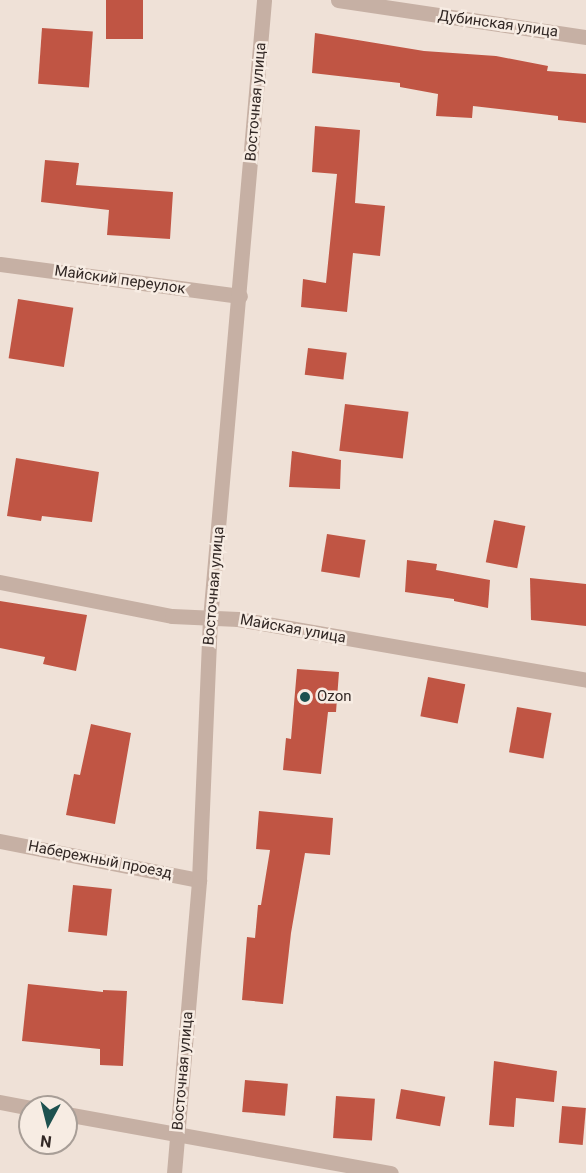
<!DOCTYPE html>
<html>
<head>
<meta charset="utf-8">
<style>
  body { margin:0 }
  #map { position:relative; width:586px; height:1173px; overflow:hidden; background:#efe1d7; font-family:Roboto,sans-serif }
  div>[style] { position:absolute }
  .building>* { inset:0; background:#c05544; transform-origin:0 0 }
  .minor>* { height:15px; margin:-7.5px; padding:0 7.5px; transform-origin:7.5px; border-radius:7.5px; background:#c6b0a4 }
  .tertiary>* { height:15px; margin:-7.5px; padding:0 7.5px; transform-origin:7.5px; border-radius:7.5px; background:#c6b0a4 }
  .dots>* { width:16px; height:16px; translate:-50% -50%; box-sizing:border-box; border:3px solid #f7ece3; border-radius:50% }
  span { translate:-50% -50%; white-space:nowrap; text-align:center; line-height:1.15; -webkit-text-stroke:5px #f7ece3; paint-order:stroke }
  .street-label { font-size:15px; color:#322825 }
  .poi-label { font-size:15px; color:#322825 }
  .left { translate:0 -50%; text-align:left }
  .north { position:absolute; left:18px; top:1095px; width:60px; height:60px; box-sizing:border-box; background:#f7ece3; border:2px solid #a89e97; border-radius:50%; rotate:187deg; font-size:16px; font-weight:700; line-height:24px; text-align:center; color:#322825 }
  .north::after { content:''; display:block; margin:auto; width:21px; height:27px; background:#1d514f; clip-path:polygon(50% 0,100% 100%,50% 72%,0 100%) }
</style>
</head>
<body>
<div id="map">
  <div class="building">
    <i style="left:106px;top:0;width:37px;height:39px"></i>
    <i style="left:42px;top:28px;width:51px;height:56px;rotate:4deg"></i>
    <i style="clip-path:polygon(315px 33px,424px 51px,496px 56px,548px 66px,547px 71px,586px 74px,586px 123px,558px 120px,558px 116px,473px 106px,472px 118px,436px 116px,438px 94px,400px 87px,400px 83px,312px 73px)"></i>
    <i style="clip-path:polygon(315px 126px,360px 130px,355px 203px,385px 206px,380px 256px,353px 253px,347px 312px,301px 307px,303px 279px,326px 283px,337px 174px,312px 172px)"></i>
    <i style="clip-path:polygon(45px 160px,79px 163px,76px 185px,173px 192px,170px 239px,107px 235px,109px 210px,41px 202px)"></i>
    <i style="left:18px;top:299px;width:56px;height:60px;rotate:9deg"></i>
    <i style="left:308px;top:348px;width:39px;height:27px;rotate:7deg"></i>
    <i style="left:345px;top:404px;width:64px;height:47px;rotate:7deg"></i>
    <i style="clip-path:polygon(292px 451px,341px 460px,340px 489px,289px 487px)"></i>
    <i style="clip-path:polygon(16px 458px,99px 472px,92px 522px,42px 516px,41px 521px,7px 516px)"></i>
    <i style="left:494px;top:520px;width:32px;height:43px;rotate:11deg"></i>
    <i style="left:327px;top:534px;width:39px;height:38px;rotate:9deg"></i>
    <i style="clip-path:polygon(407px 560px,437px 564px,436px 570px,490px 580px,488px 608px,454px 601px,454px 599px,405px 592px)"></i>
    <i style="clip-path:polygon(530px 578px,586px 584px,586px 626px,531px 620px)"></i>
    <i style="clip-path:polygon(0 601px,87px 615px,76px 671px,43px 664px,45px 657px,0 648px)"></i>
    <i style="clip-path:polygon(297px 669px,339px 672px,336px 712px,328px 712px,321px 774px,283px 770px,286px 738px,291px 739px)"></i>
    <i style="left:428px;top:677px;width:38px;height:40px;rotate:11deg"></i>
    <i style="left:517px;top:707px;width:35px;height:46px;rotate:10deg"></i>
    <i style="clip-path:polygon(91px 724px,131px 733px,115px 824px,66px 815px,74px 774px,80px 775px)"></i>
    <i style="clip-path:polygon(259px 811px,333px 818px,330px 855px,305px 853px,291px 933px,283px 1004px,242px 1000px,247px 937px,255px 938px,258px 905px,261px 905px,270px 850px,256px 849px)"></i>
    <i style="left:73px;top:885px;width:39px;height:47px;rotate:6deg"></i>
    <i style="clip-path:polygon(28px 984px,103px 992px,103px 990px,127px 991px,123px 1066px,100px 1065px,100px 1049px,22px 1041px)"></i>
    <i style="clip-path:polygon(494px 1061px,557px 1071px,554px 1102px,516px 1098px,514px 1127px,489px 1125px)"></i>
    <i style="left:245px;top:1080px;width:43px;height:32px;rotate:5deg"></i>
    <i style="left:401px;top:1089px;width:45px;height:30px;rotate:10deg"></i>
    <i style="left:336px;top:1096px;width:39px;height:42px;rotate:4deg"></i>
    <i style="left:562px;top:1106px;width:24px;height:37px;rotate:5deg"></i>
  </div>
  <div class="minor">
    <i style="left:338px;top:0;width:251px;rotate:8.5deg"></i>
    <i style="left:0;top:264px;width:242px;rotate:7.6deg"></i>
    <i style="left:0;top:582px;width:175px;rotate:11.2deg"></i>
    <i style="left:172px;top:616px;width:66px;rotate:2.6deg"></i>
    <i style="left:238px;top:619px;width:353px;rotate:9.9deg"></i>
    <i style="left:0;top:841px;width:203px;rotate:11.1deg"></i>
    <i style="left:0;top:1102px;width:31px;rotate:11deg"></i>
    <i style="left:66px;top:1114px;width:330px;rotate:10.3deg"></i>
  </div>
  <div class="tertiary">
    <i style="left:174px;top:1173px;width:294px;rotate:-85.1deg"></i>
    <i style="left:199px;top:880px;width:261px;rotate:-87.6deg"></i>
    <i style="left:210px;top:619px;width:621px;rotate:-85.01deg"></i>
  </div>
  <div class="dots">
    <i style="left:305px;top:697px;background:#1d514f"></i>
  </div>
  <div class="street-label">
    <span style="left:498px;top:24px;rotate:8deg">Дубинская улица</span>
    <span style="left:256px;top:102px;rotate:-85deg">Восточная улица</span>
    <span style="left:120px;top:280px;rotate:8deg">Майский переулок</span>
    <span style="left:214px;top:586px;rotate:-85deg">Восточная улица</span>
    <span style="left:293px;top:629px;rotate:10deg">Майская улица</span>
    <span style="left:100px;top:860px;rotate:11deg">Набережный проезд</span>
    <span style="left:183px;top:1071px;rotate:-85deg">Восточная улица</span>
  </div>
  <div class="poi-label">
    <span class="left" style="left:317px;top:697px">Ozon</span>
  </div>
  <div class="north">N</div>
</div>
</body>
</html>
